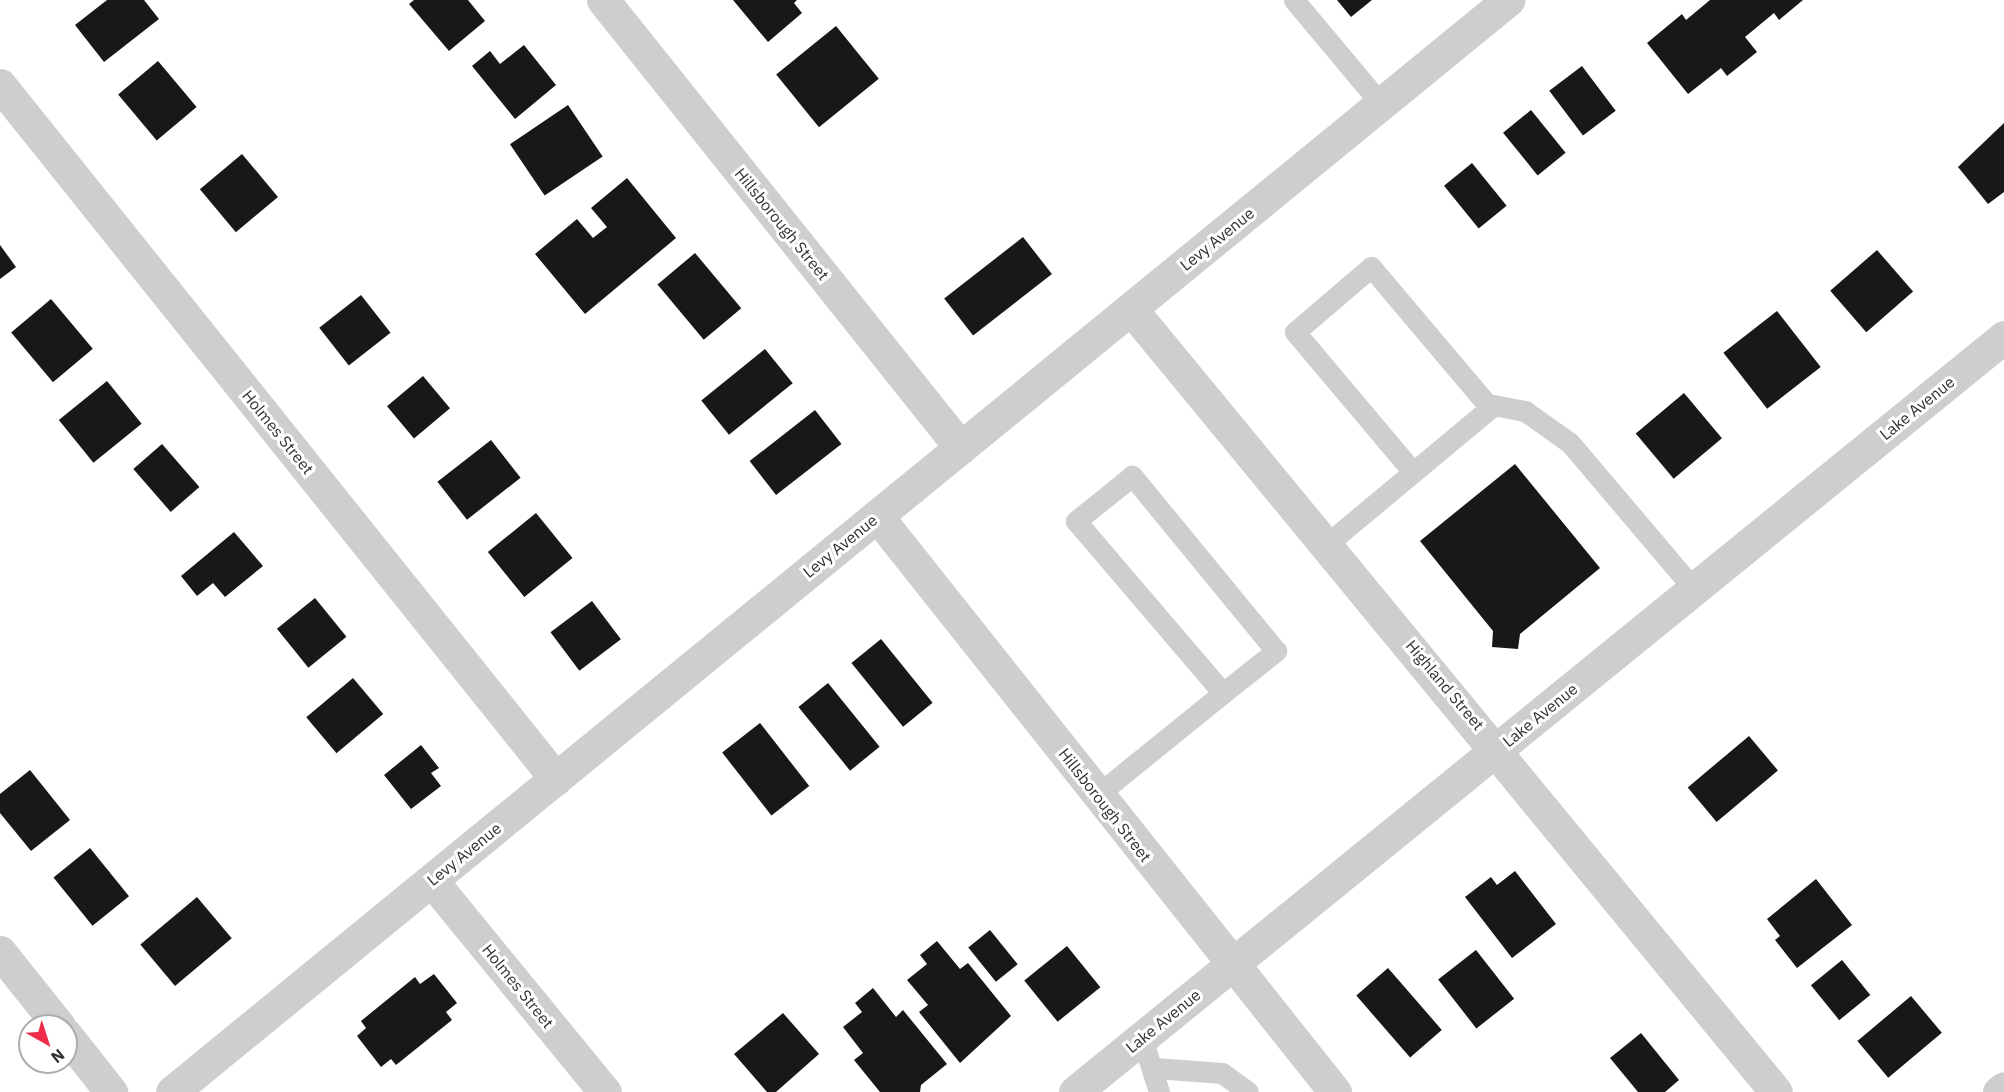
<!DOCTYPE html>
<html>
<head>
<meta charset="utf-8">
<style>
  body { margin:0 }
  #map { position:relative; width:2004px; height:1092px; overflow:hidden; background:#fff; font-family:"IBM Plex Sans",sans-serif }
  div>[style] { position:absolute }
  .building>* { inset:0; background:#181818; transform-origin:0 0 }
  .service>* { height:21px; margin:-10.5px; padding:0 10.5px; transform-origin:10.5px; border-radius:10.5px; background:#cecece }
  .minor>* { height:33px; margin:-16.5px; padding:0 16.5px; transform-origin:16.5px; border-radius:16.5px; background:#cecece }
  .tertiary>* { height:33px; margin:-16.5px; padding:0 16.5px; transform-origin:16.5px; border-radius:16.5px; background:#cecece }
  span { translate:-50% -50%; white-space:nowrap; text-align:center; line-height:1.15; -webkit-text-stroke:6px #fff; paint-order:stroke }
  .street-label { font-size:16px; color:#313131 }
  .north { position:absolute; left:18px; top:1014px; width:60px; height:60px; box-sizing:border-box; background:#fff; border:2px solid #adadad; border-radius:50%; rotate:141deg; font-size:16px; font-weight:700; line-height:24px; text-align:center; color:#313131 }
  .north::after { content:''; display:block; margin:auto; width:21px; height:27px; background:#ee2d4b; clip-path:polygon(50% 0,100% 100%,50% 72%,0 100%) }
</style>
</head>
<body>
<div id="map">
  <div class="building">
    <i style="clip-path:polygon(107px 0,144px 0,159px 19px,104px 62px,75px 25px)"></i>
    <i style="clip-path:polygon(414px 0,468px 0,485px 21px,449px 51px,409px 4px)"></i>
    <i style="clip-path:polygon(733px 0,797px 0,794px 3px,802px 13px,768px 42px)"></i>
    <i style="clip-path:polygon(1337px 0,1372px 0,1351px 17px)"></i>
    <i style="clip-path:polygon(1710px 0,1803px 0,1779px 20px,1774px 13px,1745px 37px,1757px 52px,1727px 76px,1721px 68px,1688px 94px,1647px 43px,1682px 14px,1686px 20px)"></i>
    <i style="left:836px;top:26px;width:68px;height:77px;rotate:51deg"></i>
    <i style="clip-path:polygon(524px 45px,556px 85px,515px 119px,472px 66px,490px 51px,500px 64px)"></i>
    <i style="left:158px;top:61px;width:60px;height:52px;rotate:50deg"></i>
    <i style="left:1582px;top:66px;width:56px;height:41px;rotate:53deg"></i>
    <i style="left:568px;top:105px;width:62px;height:70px;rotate:56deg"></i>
    <i style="left:1531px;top:110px;width:55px;height:36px;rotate:51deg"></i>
    <i style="clip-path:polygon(2004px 123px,2004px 192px,1988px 204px,1958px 167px)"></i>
    <i style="left:242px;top:154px;width:56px;height:55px;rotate:50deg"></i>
    <i style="left:1472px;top:163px;width:55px;height:36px;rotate:51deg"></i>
    <i style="clip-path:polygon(627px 178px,676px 238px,585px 314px,535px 254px,577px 219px,593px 238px,607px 227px,591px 208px)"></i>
    <i style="left:1023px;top:237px;width:47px;height:100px;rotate:52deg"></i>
    <i style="clip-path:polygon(0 245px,16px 267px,0 279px)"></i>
    <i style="left:1877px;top:250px;width:55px;height:62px;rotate:49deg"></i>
    <i style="left:695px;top:253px;width:72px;height:49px;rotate:50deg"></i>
    <i style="left:361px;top:295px;width:48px;height:53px;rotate:52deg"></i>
    <i style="left:51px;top:299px;width:65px;height:52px;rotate:50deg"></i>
    <i style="left:1777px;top:311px;width:71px;height:68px;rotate:52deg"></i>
    <i style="left:765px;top:349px;width:44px;height:82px;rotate:51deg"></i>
    <i style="left:423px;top:376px;width:42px;height:47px;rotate:50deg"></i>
    <i style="left:107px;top:381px;width:55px;height:62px;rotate:51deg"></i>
    <i style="left:1684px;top:393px;width:59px;height:63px;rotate:50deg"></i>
    <i style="left:815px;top:410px;width:43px;height:83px;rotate:52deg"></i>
    <i style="left:491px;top:440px;width:48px;height:68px;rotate:52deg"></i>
    <i style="left:162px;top:444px;width:57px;height:38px;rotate:49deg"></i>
    <i style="clip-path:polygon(1515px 464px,1600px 568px,1520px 634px,1518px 649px,1492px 647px,1493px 631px,1420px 541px)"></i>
    <i style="left:536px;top:513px;width:58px;height:62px;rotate:51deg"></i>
    <i style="clip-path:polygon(234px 532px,263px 566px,225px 597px,213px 583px,197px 596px,181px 576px)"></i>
    <i style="left:315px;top:598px;width:50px;height:49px;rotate:51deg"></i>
    <i style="left:592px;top:601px;width:48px;height:52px;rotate:53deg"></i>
    <i style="left:881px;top:639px;width:82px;height:38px;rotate:51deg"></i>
    <i style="left:353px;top:678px;width:47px;height:61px;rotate:50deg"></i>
    <i style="left:828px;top:683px;width:82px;height:38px;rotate:51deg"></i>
    <i style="left:760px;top:723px;width:80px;height:48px;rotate:52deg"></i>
    <i style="left:1749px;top:736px;width:45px;height:80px;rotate:50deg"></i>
    <i style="clip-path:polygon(421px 745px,439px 768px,431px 773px,441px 786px,411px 809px,384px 775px)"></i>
    <i style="clip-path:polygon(30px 770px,70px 820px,31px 851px,0 813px,0 794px)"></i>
    <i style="left:90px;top:848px;width:62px;height:47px;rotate:51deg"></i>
    <i style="clip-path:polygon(1515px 871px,1556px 924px,1512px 958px,1465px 897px,1491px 877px,1497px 885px)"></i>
    <i style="clip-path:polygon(1816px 879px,1852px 925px,1797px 968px,1775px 940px,1780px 936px,1767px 919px)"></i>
    <i style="left:197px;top:897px;width:54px;height:74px;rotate:50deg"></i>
    <i style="left:990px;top:930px;width:44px;height:28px;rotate:51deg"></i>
    <i style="clip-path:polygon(937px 941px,960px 969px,968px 963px,1011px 1016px,960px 1063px,919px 1012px,928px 1005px,907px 980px,927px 964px,920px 955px)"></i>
    <i style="left:1067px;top:946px;width:53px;height:55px;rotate:51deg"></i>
    <i style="left:1476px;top:950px;width:62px;height:48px;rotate:52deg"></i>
    <i style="left:1842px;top:960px;width:45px;height:40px;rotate:51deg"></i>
    <i style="left:1388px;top:968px;width:82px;height:42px;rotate:49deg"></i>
    <i style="clip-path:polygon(434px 974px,457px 1003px,446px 1012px,452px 1020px,396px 1065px,391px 1059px,381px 1067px,357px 1036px,366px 1028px,361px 1021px,415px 977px,420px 984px)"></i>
    <i style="clip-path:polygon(873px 988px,896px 1017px,903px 1010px,947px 1064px,921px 1085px,920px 1092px,880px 1092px,854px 1060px,863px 1053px,843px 1027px,862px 1012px,855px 1003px)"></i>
    <i style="left:1911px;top:996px;width:48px;height:70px;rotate:50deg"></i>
    <i style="clip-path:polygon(783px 1013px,819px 1054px,776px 1092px,767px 1092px,734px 1054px)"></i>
    <i style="clip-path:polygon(1641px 1033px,1679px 1080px,1665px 1092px,1638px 1092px,1610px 1058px)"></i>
  </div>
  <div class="service">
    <i style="left:1294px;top:0;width:136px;rotate:50.1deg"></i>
    <i style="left:1413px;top:472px;width:183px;rotate:-130.1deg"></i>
    <i style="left:1295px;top:332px;width:100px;rotate:-40.5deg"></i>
    <i style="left:1371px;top:267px;width:185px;rotate:49.8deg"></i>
    <i style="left:1327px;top:544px;width:217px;rotate:-39.8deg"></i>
    <i style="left:1494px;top:405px;width:32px;rotate:11deg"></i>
    <i style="left:1525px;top:411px;width:55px;rotate:35.4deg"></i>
    <i style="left:1570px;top:443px;width:192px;rotate:49.7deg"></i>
    <i style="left:1097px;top:795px;width:162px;rotate:-39deg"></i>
    <i style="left:1223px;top:693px;width:68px;rotate:-38.4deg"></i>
    <i style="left:1276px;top:651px;width:227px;rotate:-129.4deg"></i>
    <i style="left:1132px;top:476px;width:72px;rotate:141.2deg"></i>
    <i style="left:1076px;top:521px;width:226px;rotate:49.5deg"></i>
    <i style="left:1142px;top:1038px;width:57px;rotate:72.5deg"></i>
    <i style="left:1155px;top:1068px;width:67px;rotate:4.3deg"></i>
    <i style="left:1222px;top:1073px;width:32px;rotate:36deg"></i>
  </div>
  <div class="minor">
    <i style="left:603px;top:0;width:573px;rotate:51.37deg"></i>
    <i style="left:0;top:85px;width:889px;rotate:51.3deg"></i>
    <i style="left:1131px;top:309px;width:1014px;rotate:50.52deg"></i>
    <i style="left:877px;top:516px;width:736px;rotate:51.51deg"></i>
    <i style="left:432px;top:881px;width:273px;rotate:50.7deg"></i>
    <i style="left:0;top:952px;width:95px;rotate:51.4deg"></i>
    <i style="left:66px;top:1035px;width:73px;rotate:51.7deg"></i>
    <i style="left:1075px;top:1092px;width:1197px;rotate:-39.1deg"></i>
    <i style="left:1999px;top:1092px;width:6px;rotate:-39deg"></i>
  </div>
  <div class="tertiary">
    <i style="left:172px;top:1092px;width:1726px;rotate:-39.26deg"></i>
  </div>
  <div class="street-label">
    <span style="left:782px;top:224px;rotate:51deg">Hillsborough Street</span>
    <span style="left:1217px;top:239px;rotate:-39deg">Levy Avenue</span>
    <span style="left:1917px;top:408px;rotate:-39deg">Lake Avenue</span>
    <span style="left:278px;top:432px;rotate:51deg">Holmes Street</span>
    <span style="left:840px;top:546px;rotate:-39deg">Levy Avenue</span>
    <span style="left:1445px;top:685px;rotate:50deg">Highland Street</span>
    <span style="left:1540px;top:715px;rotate:-39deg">Lake Avenue</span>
    <span style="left:1105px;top:805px;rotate:52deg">Hillsborough Street</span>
    <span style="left:464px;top:854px;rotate:-39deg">Levy Avenue</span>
    <span style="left:518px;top:986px;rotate:51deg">Holmes Street</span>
    <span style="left:1163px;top:1021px;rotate:-39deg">Lake Avenue</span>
  </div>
  <div class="north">N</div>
</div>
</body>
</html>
